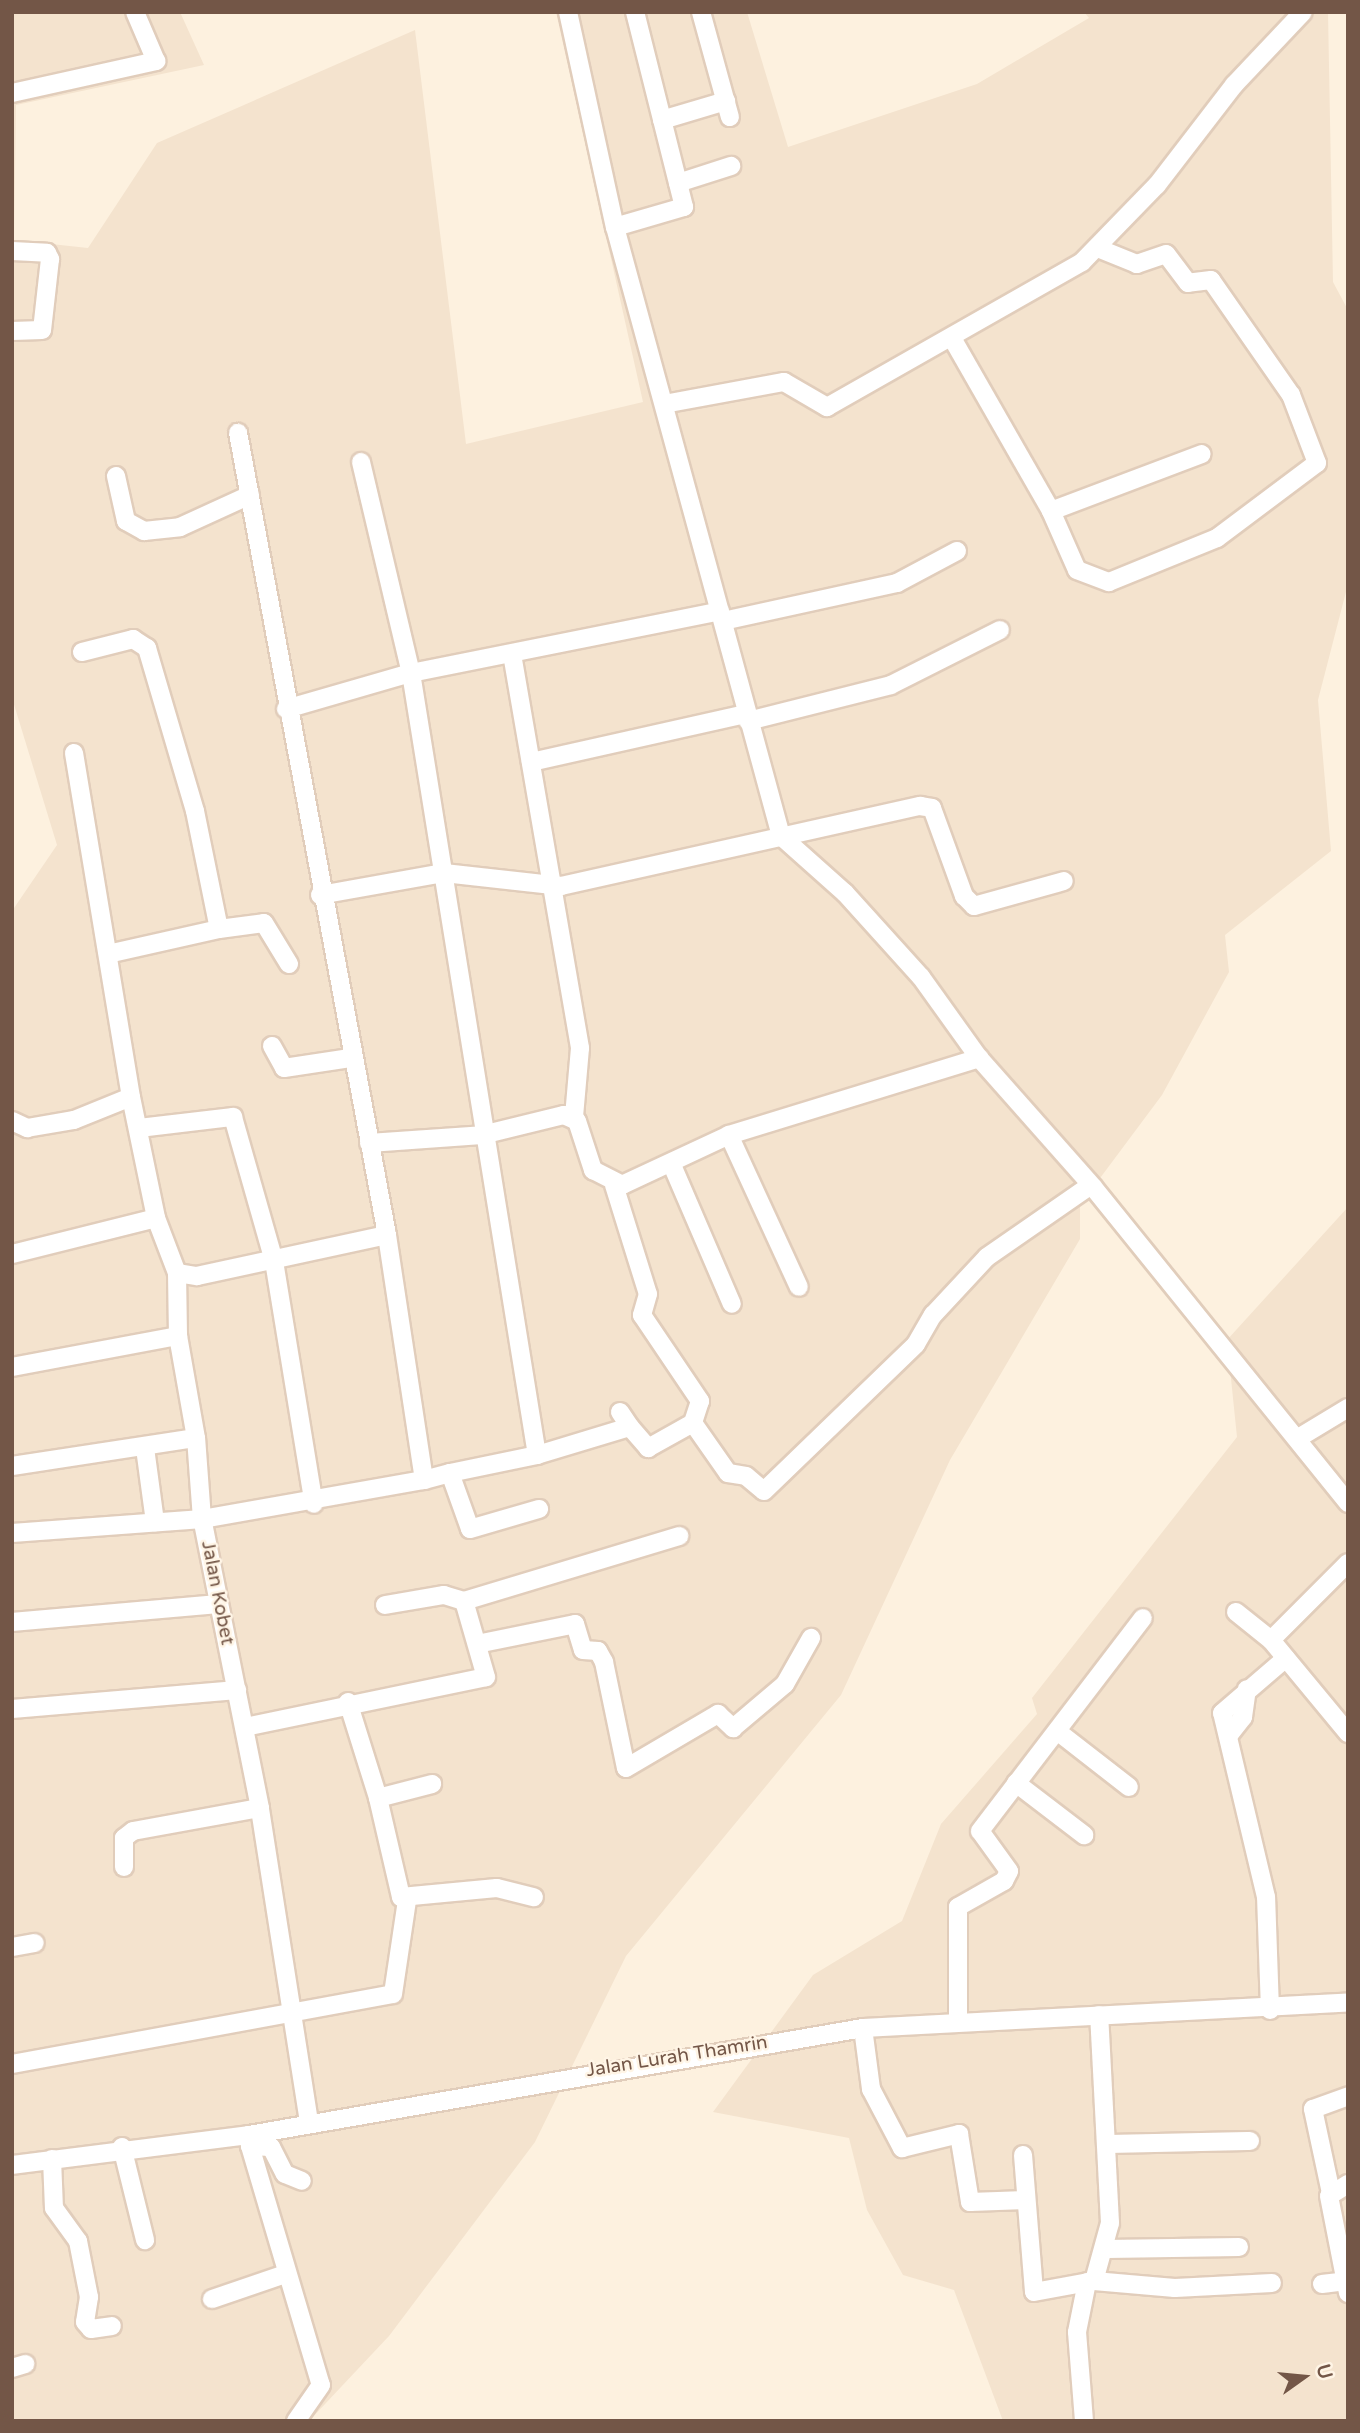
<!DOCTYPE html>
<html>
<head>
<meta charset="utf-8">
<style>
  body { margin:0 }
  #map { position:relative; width:1360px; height:2433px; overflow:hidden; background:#fdf1df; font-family:"Varela Round",sans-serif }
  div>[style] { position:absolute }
  .residential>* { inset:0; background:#f4e3ce }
  .roads { filter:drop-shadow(2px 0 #e1cdbb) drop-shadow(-2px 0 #e1cdbb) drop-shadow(0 2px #e1cdbb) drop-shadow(0 -2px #e1cdbb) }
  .minor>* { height:18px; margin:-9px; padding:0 9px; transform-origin:9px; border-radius:9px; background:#fff }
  span { translate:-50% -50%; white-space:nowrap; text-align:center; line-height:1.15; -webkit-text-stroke:5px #fff5e6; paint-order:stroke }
  .street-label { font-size:19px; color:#735647 }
  .frame { position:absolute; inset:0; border:14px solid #735647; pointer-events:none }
  .north { position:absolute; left:1269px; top:2342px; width:70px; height:70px; -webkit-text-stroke:5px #fff5e6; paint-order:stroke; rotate:75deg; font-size:19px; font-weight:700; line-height:28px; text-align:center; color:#735647 }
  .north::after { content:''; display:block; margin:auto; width:24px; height:32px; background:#735647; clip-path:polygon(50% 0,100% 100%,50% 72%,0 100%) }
</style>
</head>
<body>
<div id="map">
  <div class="residential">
    <i style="clip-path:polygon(12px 12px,180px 12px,204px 65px,16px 105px,14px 240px,88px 248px,157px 143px,415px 30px,466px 444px,643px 402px,556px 12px,747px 12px,788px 147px,977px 84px,1089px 18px,1084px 12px,1328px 12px,1333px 282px,1348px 310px,1348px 584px,1318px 700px,1331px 851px,1225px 935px,1229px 972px,1162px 1095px,1080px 1205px,1080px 1239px,950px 1460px,841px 1695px,626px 1956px,535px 2142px,389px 2336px,309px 2421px,12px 2421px,12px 911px,57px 845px,12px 698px)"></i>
    <i style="clip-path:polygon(1348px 1207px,1348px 2421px,1003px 2421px,954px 2290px,903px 2275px,867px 2210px,849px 2138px,713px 2112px,813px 1975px,902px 1921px,941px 1824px,1037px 1714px,1032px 1698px,1237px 1437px,1227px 1340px)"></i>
  </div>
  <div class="roads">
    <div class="minor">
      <i style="left:568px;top:12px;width:220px;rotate:77.7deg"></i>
      <i style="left:615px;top:227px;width:72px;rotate:-16.2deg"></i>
      <i style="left:684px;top:207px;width:201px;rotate:-104.1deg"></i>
      <i style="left:701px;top:12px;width:109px;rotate:74.6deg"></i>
      <i style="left:12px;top:93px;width:148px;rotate:-12.5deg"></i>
      <i style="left:156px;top:61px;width:53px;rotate:-113.2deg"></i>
      <i style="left:662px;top:120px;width:67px;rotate:-16.5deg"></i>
      <i style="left:678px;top:183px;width:56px;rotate:-17.8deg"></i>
      <i style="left:615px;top:227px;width:631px;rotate:74.75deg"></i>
      <i style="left:781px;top:836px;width:86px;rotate:41.7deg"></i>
      <i style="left:845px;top:893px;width:113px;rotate:47.9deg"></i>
      <i style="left:921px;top:977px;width:100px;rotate:54.4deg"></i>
      <i style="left:979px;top:1058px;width:172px;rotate:48.5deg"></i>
      <i style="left:1093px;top:1187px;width:406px;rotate:51.1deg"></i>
      <i style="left:12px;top:251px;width:35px;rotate:3deg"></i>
      <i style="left:47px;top:253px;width:7px;rotate:63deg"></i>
      <i style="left:50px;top:259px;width:71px;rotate:96.4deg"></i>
      <i style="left:42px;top:330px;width:30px;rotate:178deg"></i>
      <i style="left:952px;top:338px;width:199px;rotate:60.2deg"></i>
      <i style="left:1051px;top:511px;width:161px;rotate:-20.7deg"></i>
      <i style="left:664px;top:404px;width:122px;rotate:-10.4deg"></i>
      <i style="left:784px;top:382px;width:50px;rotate:30.2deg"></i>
      <i style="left:827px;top:407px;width:293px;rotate:-29.6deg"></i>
      <i style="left:1082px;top:262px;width:107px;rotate:-45.8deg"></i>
      <i style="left:1157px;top:185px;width:126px;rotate:-52.4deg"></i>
      <i style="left:1234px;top:85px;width:100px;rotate:-46.6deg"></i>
      <i style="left:361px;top:462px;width:217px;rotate:76.7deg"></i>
      <i style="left:411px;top:673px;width:792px;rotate:80.85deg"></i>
      <i style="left:537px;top:1455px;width:97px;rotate:-16.8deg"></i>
      <i style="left:630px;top:1427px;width:28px;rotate:49deg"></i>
      <i style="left:648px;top:1448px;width:51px;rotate:-29.1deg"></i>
      <i style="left:693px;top:1423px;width:61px;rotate:55deg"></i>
      <i style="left:728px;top:1473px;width:18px;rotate:9deg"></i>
      <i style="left:746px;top:1476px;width:23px;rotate:40deg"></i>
      <i style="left:764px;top:1491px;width:211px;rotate:-44deg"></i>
      <i style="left:916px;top:1344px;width:34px;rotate:-60deg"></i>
      <i style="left:933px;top:1315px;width:79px;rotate:-47deg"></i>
      <i style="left:987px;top:1257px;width:126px;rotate:-34.7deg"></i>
      <i style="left:116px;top:476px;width:46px;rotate:77.5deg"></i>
      <i style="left:126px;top:521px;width:21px;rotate:29deg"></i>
      <i style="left:144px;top:531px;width:36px;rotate:-6deg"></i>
      <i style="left:180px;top:527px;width:77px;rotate:-24.6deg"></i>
      <i style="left:1051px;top:511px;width:64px;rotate:66.2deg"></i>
      <i style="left:1077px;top:570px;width:34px;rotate:21deg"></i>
      <i style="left:1109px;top:582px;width:117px;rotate:-22.2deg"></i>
      <i style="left:1217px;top:538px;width:125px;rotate:-36.9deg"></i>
      <i style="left:1317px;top:463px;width:73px;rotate:-110.9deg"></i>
      <i style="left:1291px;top:395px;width:140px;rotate:-124.8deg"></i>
      <i style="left:1211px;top:280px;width:23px;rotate:173deg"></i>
      <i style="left:1188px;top:283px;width:36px;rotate:-127deg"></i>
      <i style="left:1166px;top:254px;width:31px;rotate:161deg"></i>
      <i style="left:1137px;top:264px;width:40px;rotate:-158deg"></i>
      <i style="left:723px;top:621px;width:178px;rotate:-12.3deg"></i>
      <i style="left:897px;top:583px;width:68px;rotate:-28.1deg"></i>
      <i style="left:82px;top:652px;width:53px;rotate:-14.3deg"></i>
      <i style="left:133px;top:639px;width:17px;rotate:33deg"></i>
      <i style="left:147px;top:648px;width:170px;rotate:73.6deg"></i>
      <i style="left:195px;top:811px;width:120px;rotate:78.5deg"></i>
      <i style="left:219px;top:929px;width:114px;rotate:167.3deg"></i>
      <i style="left:512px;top:654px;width:400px;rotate:80.2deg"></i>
      <i style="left:580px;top:1048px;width:69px;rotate:95deg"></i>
      <i style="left:286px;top:709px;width:130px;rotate:-16.1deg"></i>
      <i style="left:411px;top:673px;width:315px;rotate:-11.3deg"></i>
      <i style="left:748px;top:721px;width:147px;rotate:-14.1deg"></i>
      <i style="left:891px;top:685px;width:122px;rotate:-26.8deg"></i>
      <i style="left:74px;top:753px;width:349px;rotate:80.6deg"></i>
      <i style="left:131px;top:1097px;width:124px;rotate:78.3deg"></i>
      <i style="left:156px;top:1218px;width:59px;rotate:69.1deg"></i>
      <i style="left:531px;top:762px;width:220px;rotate:-12.6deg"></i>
      <i style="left:320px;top:895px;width:126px;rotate:-10.1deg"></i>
      <i style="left:444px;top:873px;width:118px;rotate:6.3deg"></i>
      <i style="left:561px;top:886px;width:368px;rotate:-12.6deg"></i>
      <i style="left:920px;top:806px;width:12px;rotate:9deg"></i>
      <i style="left:932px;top:808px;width:94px;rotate:70deg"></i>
      <i style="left:964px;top:896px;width:14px;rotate:45deg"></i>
      <i style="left:974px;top:906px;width:93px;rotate:-15.5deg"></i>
      <i style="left:219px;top:929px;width:45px;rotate:-7.6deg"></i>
      <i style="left:264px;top:923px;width:48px;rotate:58.6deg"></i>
      <i style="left:272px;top:1046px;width:25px;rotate:61deg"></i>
      <i style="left:284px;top:1068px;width:67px;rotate:-8.6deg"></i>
      <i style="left:12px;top:1121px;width:17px;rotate:25deg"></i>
      <i style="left:27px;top:1128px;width:48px;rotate:-9.7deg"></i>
      <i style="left:74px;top:1120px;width:61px;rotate:-22deg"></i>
      <i style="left:139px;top:1128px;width:95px;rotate:-6.7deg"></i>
      <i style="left:233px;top:1117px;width:150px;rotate:74.1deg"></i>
      <i style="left:274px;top:1261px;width:246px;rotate:80.7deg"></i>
      <i style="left:729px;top:1135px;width:167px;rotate:65.3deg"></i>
      <i style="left:369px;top:1143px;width:113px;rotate:-4deg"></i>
      <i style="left:482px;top:1135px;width:84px;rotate:-13.7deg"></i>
      <i style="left:564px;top:1115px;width:14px;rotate:25deg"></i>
      <i style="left:577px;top:1121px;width:52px;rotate:71.9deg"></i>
      <i style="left:593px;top:1170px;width:33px;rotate:27deg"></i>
      <i style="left:622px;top:1185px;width:118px;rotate:-25deg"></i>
      <i style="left:729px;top:1135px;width:262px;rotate:-17.1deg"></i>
      <i style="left:672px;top:1165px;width:151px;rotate:66.7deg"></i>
      <i style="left:614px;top:1185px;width:114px;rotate:72.7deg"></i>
      <i style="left:648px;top:1294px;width:22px;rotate:106deg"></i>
      <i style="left:642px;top:1315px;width:104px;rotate:56deg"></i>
      <i style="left:700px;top:1401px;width:23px;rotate:108deg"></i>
      <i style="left:12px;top:1254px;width:148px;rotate:-14deg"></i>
      <i style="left:12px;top:1367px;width:169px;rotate:-10.6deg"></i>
      <i style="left:620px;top:1412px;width:18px;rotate:56deg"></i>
      <i style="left:1300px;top:1437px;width:56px;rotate:-31.1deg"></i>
      <i style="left:145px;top:1448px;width:75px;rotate:82.3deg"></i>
      <i style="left:12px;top:1466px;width:186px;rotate:-8.7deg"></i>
      <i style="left:450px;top:1473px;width:89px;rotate:-11.7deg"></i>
      <i style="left:424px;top:1480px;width:27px;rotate:-15deg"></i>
      <i style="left:450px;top:1473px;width:59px;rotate:70.3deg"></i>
      <i style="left:470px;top:1529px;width:72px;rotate:-16.2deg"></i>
      <i style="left:12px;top:1533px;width:191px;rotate:-4.2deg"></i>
      <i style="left:202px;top:1519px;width:225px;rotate:-10deg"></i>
      <i style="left:424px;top:1480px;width:248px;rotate:-98.6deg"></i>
      <i style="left:387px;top:1235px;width:816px;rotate:-100.52deg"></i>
      <i style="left:385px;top:1605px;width:60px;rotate:-9.6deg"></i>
      <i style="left:444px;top:1595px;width:21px;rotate:17deg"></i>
      <i style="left:1236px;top:1612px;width:45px;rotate:38.7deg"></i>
      <i style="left:1271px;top:1640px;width:121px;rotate:50.4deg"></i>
      <i style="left:12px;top:1622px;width:207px;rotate:-5deg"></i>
      <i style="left:1271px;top:1640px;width:109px;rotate:-45deg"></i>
      <i style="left:477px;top:1644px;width:100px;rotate:-11.5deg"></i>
      <i style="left:575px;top:1624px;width:27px;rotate:73deg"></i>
      <i style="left:583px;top:1650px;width:15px;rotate:4deg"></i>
      <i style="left:598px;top:1651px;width:13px;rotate:61deg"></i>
      <i style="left:604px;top:1662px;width:108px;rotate:78.3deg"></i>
      <i style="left:626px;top:1768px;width:107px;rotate:-30.4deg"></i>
      <i style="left:718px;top:1714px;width:21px;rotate:43deg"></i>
      <i style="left:733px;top:1728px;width:68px;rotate:-40.2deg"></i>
      <i style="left:785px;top:1684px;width:53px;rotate:-60.5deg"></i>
      <i style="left:348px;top:1702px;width:101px;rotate:72.6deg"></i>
      <i style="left:378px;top:1798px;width:56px;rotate:-14.5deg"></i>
      <i style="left:12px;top:1709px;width:226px;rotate:-4.8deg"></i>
      <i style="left:245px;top:1727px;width:246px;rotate:-11.7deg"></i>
      <i style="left:486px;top:1677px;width:79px;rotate:-106.1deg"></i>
      <i style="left:464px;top:1601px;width:225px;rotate:-16.8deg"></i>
      <i style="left:1057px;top:1731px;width:91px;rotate:37.9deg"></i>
      <i style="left:1229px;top:1735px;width:23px;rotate:-52deg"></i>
      <i style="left:1243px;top:1717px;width:28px;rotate:-82deg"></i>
      <i style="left:1016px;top:1783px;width:86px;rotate:37.4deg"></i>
      <i style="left:378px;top:1798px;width:102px;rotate:76.9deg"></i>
      <i style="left:401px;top:1897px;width:96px;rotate:-5.4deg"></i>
      <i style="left:497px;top:1888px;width:38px;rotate:14deg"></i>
      <i style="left:124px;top:1867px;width:29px;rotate:-90deg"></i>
      <i style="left:124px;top:1838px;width:11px;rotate:-38deg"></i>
      <i style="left:133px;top:1831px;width:129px;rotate:-10.3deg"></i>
      <i style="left:12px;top:1947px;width:23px;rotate:-10deg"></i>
      <i style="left:1270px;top:2010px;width:113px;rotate:-92deg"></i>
      <i style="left:1266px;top:1897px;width:189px;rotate:-103.4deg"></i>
      <i style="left:1222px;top:1713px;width:84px;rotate:-40.7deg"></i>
      <i style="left:958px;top:2020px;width:113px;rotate:-90deg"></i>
      <i style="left:958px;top:1907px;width:53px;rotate:-29.5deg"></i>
      <i style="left:1004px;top:1881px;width:11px;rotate:-63deg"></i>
      <i style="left:1009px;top:1871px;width:49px;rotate:-125.9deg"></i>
      <i style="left:980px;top:1831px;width:268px;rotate:-52.6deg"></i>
      <i style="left:863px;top:2028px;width:62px;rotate:82.5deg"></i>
      <i style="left:871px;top:2089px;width:67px;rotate:62.3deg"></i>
      <i style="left:902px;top:2148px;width:59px;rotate:-13.8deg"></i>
      <i style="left:959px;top:2134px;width:69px;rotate:80.8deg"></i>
      <i style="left:970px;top:2202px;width:56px;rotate:-2deg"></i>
      <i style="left:12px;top:2064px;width:387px;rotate:-10.4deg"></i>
      <i style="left:393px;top:1994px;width:95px;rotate:-81.5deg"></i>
      <i style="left:309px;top:2122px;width:318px;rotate:-98.9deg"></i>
      <i style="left:260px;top:1808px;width:295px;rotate:-101.3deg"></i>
      <i style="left:202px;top:1519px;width:81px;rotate:-94.2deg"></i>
      <i style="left:196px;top:1438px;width:104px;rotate:-100deg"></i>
      <i style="left:178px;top:1336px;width:63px;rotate:-90.9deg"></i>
      <i style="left:177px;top:1273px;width:20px;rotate:9deg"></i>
      <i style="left:197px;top:1276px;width:194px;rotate:-12.2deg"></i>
      <i style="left:249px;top:2135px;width:11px;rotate:85deg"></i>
      <i style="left:250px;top:2146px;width:21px;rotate:3deg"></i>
      <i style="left:271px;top:2147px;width:30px;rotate:63deg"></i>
      <i style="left:285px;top:2174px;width:18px;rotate:22deg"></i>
      <i style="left:1106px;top:2144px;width:144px;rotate:-1.2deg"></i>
      <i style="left:250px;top:2146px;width:249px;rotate:73.5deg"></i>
      <i style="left:321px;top:2385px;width:44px;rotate:124.8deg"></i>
      <i style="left:122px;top:2147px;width:96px;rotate:76.1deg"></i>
      <i style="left:1023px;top:2155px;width:137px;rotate:85.4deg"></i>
      <i style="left:1034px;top:2292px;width:61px;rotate:-10.4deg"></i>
      <i style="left:1094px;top:2281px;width:81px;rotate:4.9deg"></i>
      <i style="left:1175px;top:2288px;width:97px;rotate:-3deg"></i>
      <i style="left:52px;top:2159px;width:49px;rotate:87.7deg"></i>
      <i style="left:54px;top:2208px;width:41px;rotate:54deg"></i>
      <i style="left:78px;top:2241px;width:57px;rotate:78.9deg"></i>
      <i style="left:89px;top:2297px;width:25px;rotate:99deg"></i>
      <i style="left:85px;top:2322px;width:9px;rotate:49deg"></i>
      <i style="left:91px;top:2329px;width:21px;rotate:-8deg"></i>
      <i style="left:12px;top:2165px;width:239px;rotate:-7.2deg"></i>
      <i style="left:249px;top:2135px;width:623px;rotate:-9.89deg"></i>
      <i style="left:863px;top:2028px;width:486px;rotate:-3deg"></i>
      <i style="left:1348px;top:2184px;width:22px;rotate:148deg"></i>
      <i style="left:1329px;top:2196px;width:99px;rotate:78.9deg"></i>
      <i style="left:1331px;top:2193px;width:86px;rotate:-102.1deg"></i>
      <i style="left:1313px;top:2109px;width:37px;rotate:-20deg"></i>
      <i style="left:1107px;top:2249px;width:132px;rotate:-0.9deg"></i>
      <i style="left:1094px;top:2281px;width:60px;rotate:-74.6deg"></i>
      <i style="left:1110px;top:2223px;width:208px;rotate:-93deg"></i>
      <i style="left:1322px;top:2284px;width:26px;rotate:-7deg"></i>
      <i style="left:212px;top:2299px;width:77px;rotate:-18.9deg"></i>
      <i style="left:12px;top:2368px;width:14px;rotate:-17deg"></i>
      <i style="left:1084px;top:2421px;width:89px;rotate:-94.5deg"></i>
      <i style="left:1077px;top:2332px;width:51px;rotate:-78.7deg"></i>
    </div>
  </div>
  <div class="street-label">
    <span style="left:217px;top:1593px;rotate:79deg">Jalan Kobet</span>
    <span style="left:677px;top:2057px;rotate:-9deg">Jalan Lurah Thamrin</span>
  </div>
  <div class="frame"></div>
  <div class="north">U</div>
</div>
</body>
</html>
